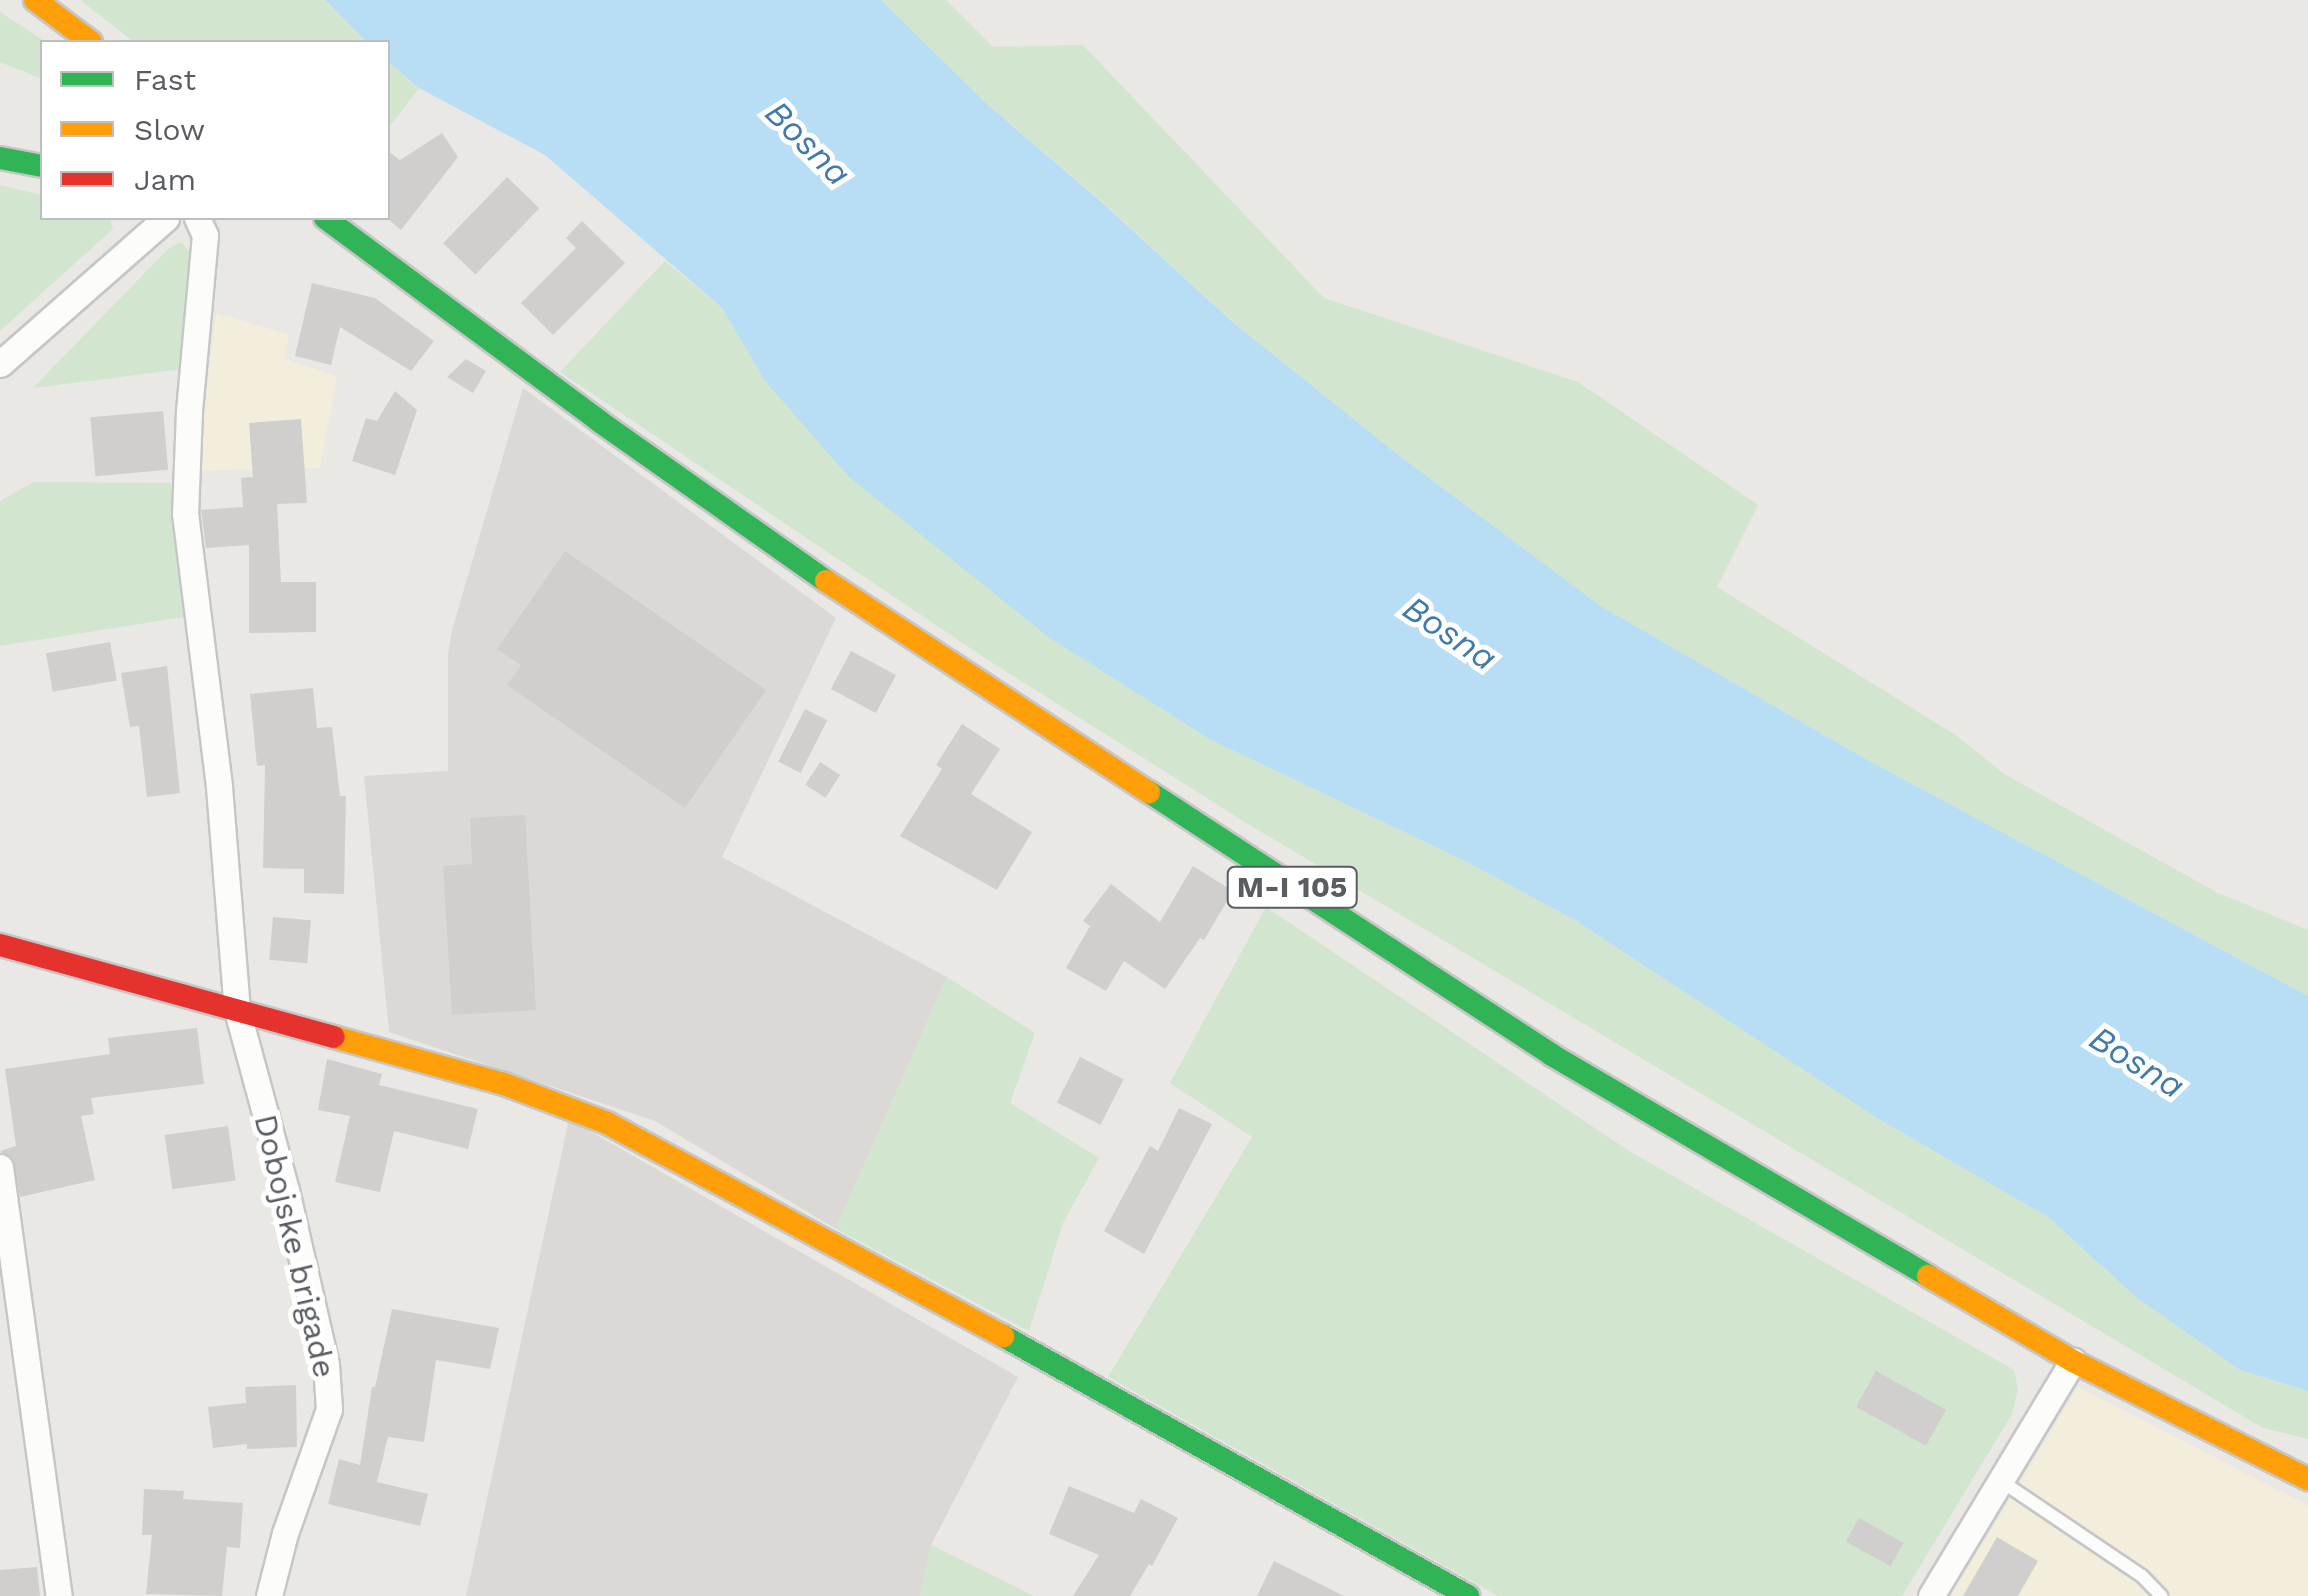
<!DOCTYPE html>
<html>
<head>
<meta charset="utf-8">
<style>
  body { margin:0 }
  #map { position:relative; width:2308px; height:1596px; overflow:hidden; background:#e9e8e4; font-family:"Work Sans",sans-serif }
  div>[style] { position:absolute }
  .commercial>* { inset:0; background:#f3eddc }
  .industrial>* { inset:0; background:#dad9d5 }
  .green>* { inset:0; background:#d2e5cf }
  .water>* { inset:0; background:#b7def4 }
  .building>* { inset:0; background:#d0cfcd; transform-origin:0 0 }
  .roads { filter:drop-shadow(2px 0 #c6c6c6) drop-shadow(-2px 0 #c6c6c6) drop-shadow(0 2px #c6c6c6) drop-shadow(0 -2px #c6c6c6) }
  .lane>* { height:12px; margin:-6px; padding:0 6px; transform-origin:6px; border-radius:6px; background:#fcfcfb }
  .street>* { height:25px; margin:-12.5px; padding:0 12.5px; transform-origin:12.5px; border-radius:12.5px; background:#fcfcfb }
  .fast>* { height:22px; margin:-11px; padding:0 11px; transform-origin:11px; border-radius:11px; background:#30b455 }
  .slow>* { height:22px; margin:-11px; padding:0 11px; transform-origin:11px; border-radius:11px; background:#ff9f0a }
  .jam>* { height:22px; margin:-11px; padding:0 11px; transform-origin:11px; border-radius:11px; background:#e5322d }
  span { translate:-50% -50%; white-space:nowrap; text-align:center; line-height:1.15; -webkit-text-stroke:10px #fff; paint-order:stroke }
  .shield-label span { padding:2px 8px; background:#fff; border:2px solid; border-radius:8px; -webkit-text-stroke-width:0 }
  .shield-label { font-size:30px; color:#595d61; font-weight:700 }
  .street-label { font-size:32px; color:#595d61 }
  .water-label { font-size:35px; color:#417bac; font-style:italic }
  .legend { position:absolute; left:40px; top:40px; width:350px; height:180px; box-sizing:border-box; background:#fff; border:2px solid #bdbec0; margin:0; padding:12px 18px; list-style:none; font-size:30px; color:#595d61 }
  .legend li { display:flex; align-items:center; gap:20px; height:50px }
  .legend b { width:50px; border:2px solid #bdbec0 }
</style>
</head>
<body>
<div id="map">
  <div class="commercial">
    <i style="clip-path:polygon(216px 313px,289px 335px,284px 358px,337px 377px,320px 468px,197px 471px)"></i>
    <i style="clip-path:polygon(2078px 1387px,2308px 1505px,2308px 1596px,1951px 1596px)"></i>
  </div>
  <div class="industrial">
    <i style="clip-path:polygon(523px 388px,836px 618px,722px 857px,947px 977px,836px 1229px,655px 1121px,389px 1032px,364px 776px,448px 771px,448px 654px,452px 630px)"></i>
    <i style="clip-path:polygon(569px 1119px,1018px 1377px,931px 1545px,920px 1596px,466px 1596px)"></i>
  </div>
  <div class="green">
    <i style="clip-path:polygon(80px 0,325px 0,366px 42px,134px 42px)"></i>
    <i style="clip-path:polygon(881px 0,946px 0,993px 47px,1083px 45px,1324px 298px,1578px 382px,1758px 505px,1717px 587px,1957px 736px,2004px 774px,2216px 892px,2308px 930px,2308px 996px,1864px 758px,1599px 605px,1392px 450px,1230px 320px,1105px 204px,989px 106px)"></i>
    <i style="clip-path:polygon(0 12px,46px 42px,42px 42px,42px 79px,0 62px)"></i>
    <i style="clip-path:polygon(388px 61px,419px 88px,388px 129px)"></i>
    <i style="clip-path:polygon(0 185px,42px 195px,42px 218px,110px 218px,113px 229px,0 331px)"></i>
    <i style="clip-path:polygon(181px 242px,190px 252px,183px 369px,33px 388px,169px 248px)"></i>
    <i style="clip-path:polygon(665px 261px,722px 308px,765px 381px,1051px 639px,1211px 740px,1467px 862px,1573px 919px,1877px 1118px,2048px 1217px,2137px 1298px,2240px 1370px,2308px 1391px,2308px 1439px,2263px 1428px,1248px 824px,988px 660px,560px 372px)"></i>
    <i style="clip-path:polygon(34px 482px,178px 483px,172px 516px,184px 617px,0 646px,0 501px)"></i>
    <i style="clip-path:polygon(1266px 907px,1629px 1151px,2014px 1370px,2018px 1390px,2012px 1414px,1902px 1596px,1498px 1596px,1108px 1377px,1252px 1137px,1170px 1083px)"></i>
    <i style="clip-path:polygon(947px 977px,1035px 1033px,1010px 1103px,1099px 1158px,1063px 1223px,1029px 1331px,836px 1229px)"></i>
    <i style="clip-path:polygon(931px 1545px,1034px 1596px,920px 1596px)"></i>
  </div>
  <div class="water">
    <i style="clip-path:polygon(325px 0,881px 0,989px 106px,1104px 204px,1230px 320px,1392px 450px,1599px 605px,1864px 758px,2308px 996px,2308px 1391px,2240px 1370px,2137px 1298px,2048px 1217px,1877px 1118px,1573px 919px,1467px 862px,1211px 740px,1051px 639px,848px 476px,765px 381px,722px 308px,545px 155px,419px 88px,388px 61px,388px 42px,366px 42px)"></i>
  </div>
  <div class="building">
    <i style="clip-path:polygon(442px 133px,458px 157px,401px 230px,388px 219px,388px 151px,400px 160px)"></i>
    <i style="left:507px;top:177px;width:45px;height:92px;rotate:44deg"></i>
    <i style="clip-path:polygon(582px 221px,625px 263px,553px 335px,521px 303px,576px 248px,566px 238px)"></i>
    <i style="clip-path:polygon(312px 283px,375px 298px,434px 341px,411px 371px,340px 327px,331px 365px,295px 356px)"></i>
    <i style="clip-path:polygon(466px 359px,486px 371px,473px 393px,447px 377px)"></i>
    <i style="clip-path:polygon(395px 391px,417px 410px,395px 475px,352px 461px,366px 418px,377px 421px)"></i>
    <i style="left:163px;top:411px;width:59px;height:73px;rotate:85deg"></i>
    <i style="clip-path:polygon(301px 419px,307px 503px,277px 504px,281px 582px,316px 582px,316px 632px,249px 633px,249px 545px,206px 548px,201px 510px,243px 507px,241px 478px,253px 477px,249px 423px)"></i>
    <i style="clip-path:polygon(565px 551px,766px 690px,685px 808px,507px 685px,521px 665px,497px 649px)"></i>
    <i style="left:110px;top:642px;width:39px;height:65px;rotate:80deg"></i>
    <i style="left:851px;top:651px;width:51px;height:43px;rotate:28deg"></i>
    <i style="clip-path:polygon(167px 666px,180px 793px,147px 797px,139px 726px,130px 727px,121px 673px)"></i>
    <i style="clip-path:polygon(313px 688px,317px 728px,332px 727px,340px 796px,346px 796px,344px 894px,304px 893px,304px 869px,263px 868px,265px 765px,257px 766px,250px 694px)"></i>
    <i style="left:805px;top:709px;width:25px;height:59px;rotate:27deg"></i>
    <i style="clip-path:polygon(962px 724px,1000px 749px,971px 794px,1032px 832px,997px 890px,900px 836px,942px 769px,936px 765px)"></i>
    <i style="left:820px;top:762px;width:24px;height:27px;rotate:33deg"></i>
    <i style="clip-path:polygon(525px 815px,536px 1010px,452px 1015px,443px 866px,472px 864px,470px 818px)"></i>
    <i style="clip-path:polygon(1193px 866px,1233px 891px,1204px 940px,1200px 938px,1165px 989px,1124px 961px,1106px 991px,1066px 968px,1090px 926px,1083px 921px,1111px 884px,1160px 922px)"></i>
    <i style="left:273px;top:917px;width:38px;height:43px;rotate:5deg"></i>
    <i style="clip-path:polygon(197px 1028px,204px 1084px,91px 1098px,94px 1114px,81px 1116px,95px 1180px,20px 1197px,13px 1158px,0 1151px,16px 1146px,5px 1069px,110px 1054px,108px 1038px)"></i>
    <i style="left:1080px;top:1057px;width:49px;height:51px;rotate:27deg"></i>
    <i style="clip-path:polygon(327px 1059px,382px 1074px,379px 1085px,478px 1109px,468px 1149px,394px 1131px,380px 1192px,335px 1182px,350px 1116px,318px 1110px)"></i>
    <i style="clip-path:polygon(1179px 1108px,1212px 1124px,1144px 1254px,1104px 1231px,1150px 1146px,1158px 1151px)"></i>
    <i style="left:228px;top:1126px;width:55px;height:64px;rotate:82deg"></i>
    <i style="clip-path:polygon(392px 1309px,499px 1328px,490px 1369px,436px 1360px,424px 1442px,388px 1437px,377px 1482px,428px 1494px,420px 1526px,328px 1504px,339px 1459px,360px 1465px,372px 1387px,375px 1387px)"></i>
    <i style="left:1876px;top:1371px;width:80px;height:41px;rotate:29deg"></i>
    <i style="clip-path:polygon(296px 1385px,297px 1447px,247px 1449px,247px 1444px,213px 1448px,208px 1407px,246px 1403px,245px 1387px)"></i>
    <i style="clip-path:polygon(1069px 1486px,1134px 1513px,1141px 1499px,1178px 1518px,1152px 1566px,1149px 1564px,1130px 1596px,1073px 1596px,1099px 1555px,1049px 1534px)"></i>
    <i style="clip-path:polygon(144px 1489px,184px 1491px,183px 1499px,243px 1503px,240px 1548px,227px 1547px,222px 1596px,146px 1594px,152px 1535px,142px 1535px)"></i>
    <i style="left:1859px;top:1518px;width:51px;height:27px;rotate:29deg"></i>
    <i style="clip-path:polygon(1997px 1537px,2038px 1561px,2018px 1596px,1963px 1596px)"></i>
    <i style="clip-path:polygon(1274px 1561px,1344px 1596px,1257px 1596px)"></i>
    <i style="clip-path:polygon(37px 1567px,40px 1596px,0 1596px,0 1570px)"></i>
  </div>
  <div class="roads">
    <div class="lane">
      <i style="left:2001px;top:1481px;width:170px;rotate:34deg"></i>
      <i style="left:2142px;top:1576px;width:28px;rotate:46deg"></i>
    </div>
    <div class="street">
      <i style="left:197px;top:218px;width:19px;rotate:65deg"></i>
      <i style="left:205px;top:235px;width:177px;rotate:95.2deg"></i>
      <i style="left:189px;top:411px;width:102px;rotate:92.2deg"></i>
      <i style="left:185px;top:513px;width:276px;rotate:82.9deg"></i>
      <i style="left:219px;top:787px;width:224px;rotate:85.4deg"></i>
      <i style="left:237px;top:1010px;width:187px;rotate:74.8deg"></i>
      <i style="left:286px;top:1190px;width:179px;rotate:77.1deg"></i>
      <i style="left:326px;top:1364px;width:45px;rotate:86.2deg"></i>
      <i style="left:329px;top:1409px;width:132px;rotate:109.5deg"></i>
      <i style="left:285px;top:1533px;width:65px;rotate:104.3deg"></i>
      <i style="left:0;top:364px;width:221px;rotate:-41.3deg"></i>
      <i style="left:0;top:1167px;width:433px;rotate:82.2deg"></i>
      <i style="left:1931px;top:1596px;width:275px;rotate:-58.9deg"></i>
    </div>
    <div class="fast">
      <i style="left:0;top:158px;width:43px;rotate:10.8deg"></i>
      <i style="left:325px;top:218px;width:341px;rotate:36.5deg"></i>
      <i style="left:599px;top:421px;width:278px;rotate:35.2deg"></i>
      <i style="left:1149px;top:792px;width:481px;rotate:33.1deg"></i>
      <i style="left:1552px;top:1055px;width:436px;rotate:30.4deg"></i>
      <i style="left:1003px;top:1336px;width:533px;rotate:29.21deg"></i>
    </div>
    <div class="slow">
      <i style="left:35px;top:0;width:70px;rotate:36.9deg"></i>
      <i style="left:826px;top:581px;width:386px;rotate:33.2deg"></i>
      <i style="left:334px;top:1037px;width:176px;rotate:15.5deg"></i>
      <i style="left:504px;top:1084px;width:110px;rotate:20.7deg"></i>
      <i style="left:607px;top:1123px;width:450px;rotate:28.3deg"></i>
      <i style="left:1928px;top:1276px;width:168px;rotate:30.4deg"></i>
      <i style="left:2073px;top:1361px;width:263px;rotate:26.7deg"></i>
    </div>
    <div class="jam">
      <i style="left:0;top:945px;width:346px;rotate:15.4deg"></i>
    </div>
  </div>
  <div class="shield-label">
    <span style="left:1292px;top:887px">M-I 105</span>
  </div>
  <div class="street-label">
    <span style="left:295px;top:1246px;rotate:77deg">Dobojske brigade</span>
  </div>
  <div class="water-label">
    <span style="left:808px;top:143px;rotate:45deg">Bosna</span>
    <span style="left:1450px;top:633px;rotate:34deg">Bosna</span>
    <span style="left:2137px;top:1062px;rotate:32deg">Bosna</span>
  </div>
  <ul class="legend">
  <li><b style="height:12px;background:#30b455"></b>Fast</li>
  <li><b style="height:12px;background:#ff9f0a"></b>Slow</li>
  <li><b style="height:12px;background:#e5322d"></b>Jam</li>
  </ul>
</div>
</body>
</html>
